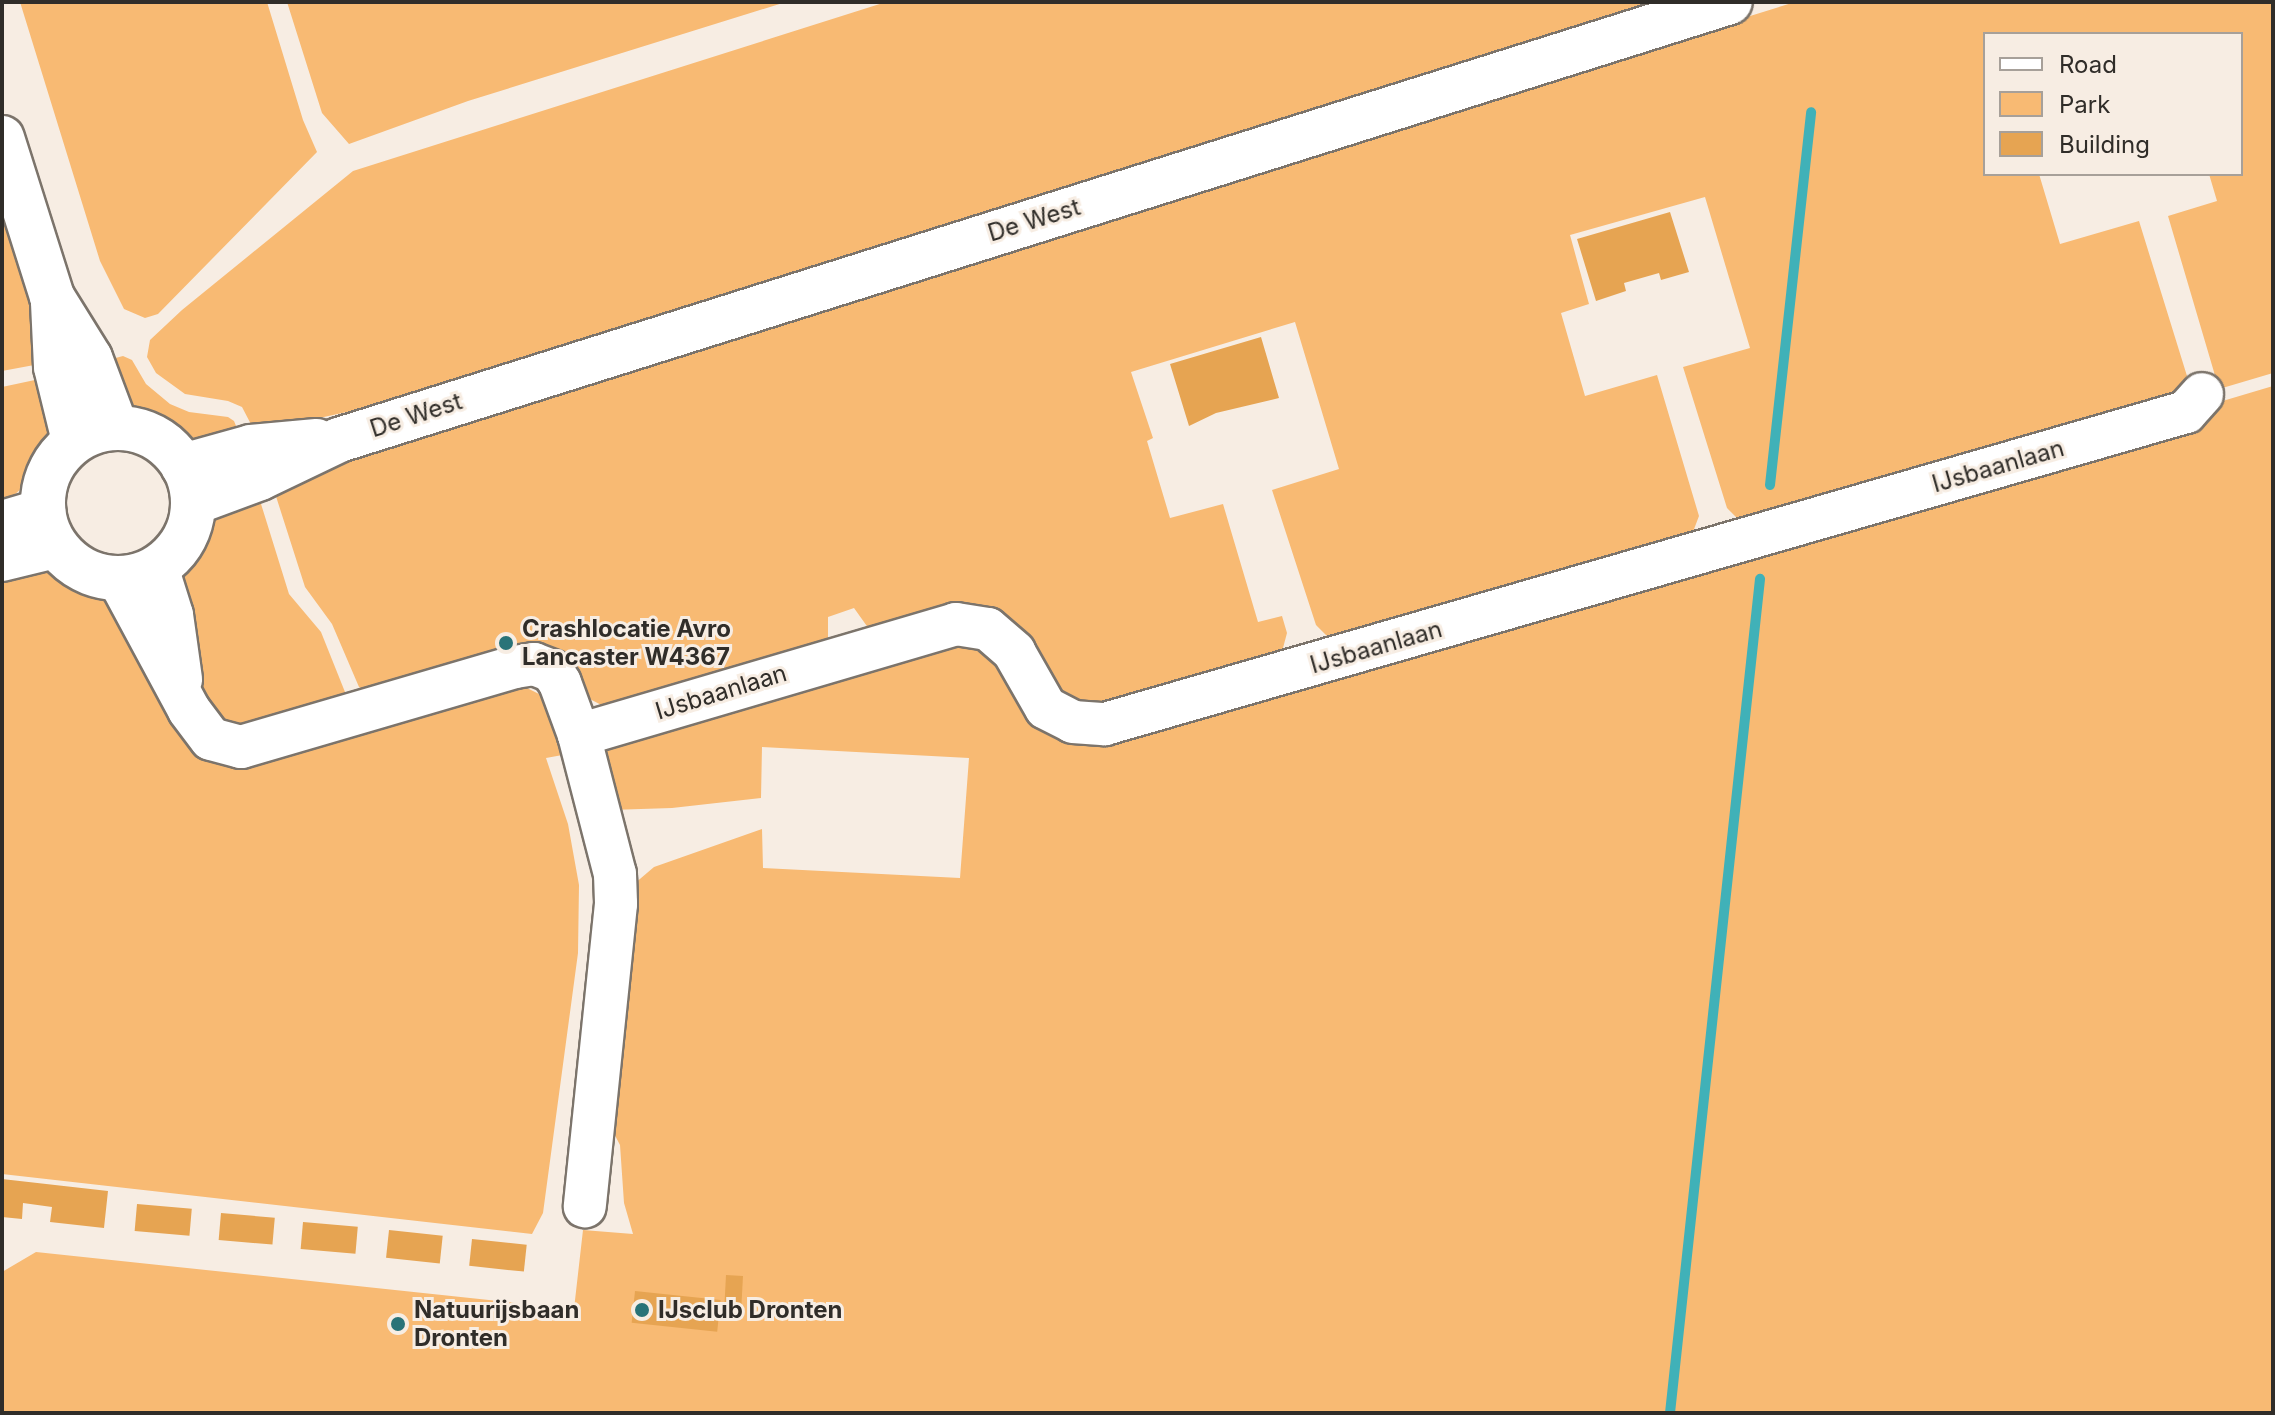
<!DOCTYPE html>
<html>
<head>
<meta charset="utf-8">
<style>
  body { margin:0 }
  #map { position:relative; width:2275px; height:1415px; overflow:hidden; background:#f7ede3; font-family:Inter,sans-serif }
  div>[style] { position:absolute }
  .green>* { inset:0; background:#f8ba73 }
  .stream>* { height:10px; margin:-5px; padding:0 5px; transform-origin:5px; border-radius:5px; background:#40b1b8 }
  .building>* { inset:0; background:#e6a452; transform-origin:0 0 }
  .roads { filter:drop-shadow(2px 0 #7c746b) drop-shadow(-2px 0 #7c746b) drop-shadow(0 2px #7c746b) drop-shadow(0 -2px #7c746b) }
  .minor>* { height:42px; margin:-21px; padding:0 21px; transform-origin:21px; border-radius:21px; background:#fff }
  .major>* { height:44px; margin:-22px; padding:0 22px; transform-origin:22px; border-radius:22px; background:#fff }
  .major>.ring { margin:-22px; padding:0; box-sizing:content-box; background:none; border:44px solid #fff; border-radius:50% }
  .dots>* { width:22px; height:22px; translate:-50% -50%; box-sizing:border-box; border:4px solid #f7ede3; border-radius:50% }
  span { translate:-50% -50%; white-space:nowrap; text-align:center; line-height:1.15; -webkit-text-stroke:6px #f7ede3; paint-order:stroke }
  .street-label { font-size:24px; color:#302d29 }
  .poi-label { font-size:24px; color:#302d29; font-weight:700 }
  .left { translate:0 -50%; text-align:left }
  .frame { position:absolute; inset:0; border:4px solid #302d29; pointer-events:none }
  .legend { position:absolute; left:1983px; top:32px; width:260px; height:144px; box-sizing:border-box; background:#f7ede3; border:2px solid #a7a099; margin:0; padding:10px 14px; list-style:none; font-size:24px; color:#302d29 }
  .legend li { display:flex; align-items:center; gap:16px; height:40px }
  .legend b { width:40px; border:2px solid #a7a099 }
</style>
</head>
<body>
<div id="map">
  <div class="green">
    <i style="clip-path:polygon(20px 2px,267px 2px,303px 120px,317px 152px,158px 314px,145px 318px,124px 309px,100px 261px)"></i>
    <i style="clip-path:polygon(287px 2px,786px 2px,468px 101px,349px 144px,322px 113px)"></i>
    <i style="clip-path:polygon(886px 2px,1688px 2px,388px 403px,255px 432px,242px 407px,228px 401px,185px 394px,156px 373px,147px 357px,150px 340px,182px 310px,353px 171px)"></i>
    <i style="clip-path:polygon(1795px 2px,2273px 2px,2273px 373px,2219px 389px,2168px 216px,2217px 201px,2209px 174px,2241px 174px,2241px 34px,1985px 34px,1985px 174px,2039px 174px,2060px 244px,2139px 221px,2187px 376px,2182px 395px,1752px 521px,1738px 519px,1727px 508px,1683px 367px,1750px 348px,1705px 197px,1570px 235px,1589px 304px,1561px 313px,1585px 396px,1657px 375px,1699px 516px,1691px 537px,1336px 639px,1328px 637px,1316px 625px,1272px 490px,1339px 469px,1295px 322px,1131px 372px,1153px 438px,1147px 441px,1170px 518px,1223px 504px,1258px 622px,1282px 616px,1287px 633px,1283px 648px,1277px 655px,1099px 706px,1084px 706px,1061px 696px,1025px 638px,1011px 621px,993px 611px,869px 629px,854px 608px,828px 617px,828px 641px,611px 710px,586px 697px,573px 674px,371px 694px,359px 687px,332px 624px,305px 587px,273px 487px,396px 436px)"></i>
    <i style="clip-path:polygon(2px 197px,45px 363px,2px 371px)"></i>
    <i style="clip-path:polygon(123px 356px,132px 360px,146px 384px,170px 404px,189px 412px,228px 417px,234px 421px,241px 438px,195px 444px,125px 407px,108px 360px)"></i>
    <i style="clip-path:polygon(49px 377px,52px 433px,23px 487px,2px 506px,2px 387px)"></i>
    <i style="clip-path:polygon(2273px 386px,2273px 1413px,2px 1413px,2px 1272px,36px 1252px,574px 1309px,583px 1230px,633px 1234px,624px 1203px,620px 1145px,610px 1126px,627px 890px,654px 867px,762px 829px,763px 868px,960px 878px,969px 758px,762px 747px,761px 798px,672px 808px,610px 810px,603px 752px,609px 747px,956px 640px,986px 645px,1040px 721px,1070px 744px)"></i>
    <i style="clip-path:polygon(257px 491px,289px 594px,321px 632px,349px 702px,234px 727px,221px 719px,203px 691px,184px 622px,180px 576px,203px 533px,217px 514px)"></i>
    <i style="clip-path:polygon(2px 566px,45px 567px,104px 598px,121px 613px,185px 736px,523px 686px,543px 696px,568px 754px,546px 758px,568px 824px,579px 885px,578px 953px,543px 1213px,532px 1234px,2px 1174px)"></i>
  </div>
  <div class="stream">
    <i style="left:1770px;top:485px;width:375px;rotate:-83.7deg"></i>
    <i style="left:1670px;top:1413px;width:839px;rotate:-83.84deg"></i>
  </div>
  <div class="building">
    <i style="clip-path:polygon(1670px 212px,1689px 272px,1661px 280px,1659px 273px,1624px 283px,1626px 291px,1596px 301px,1577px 239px)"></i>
    <i style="clip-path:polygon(1261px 337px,1279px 398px,1216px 413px,1189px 426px,1170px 364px)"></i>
    <i style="clip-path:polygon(2px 1179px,108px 1191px,104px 1228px,50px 1222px,52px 1207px,23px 1203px,22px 1219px,2px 1217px)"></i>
    <i style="left:137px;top:1204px;width:55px;height:27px;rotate:5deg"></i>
    <i style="left:221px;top:1213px;width:54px;height:27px;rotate:5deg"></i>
    <i style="left:303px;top:1222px;width:55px;height:27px;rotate:5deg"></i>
    <i style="left:389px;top:1230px;width:54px;height:28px;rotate:6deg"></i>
    <i style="left:472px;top:1239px;width:55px;height:27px;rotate:6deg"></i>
    <i style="left:726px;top:1275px;width:17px;height:43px;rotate:3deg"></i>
    <i style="left:635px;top:1291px;width:86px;height:32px;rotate:6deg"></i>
  </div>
  <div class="roads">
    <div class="minor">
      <i style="left:157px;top:567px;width:50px;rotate:72.6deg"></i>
      <i style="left:172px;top:615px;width:65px;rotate:82deg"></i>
      <i style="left:118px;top:578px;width:150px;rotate:61.7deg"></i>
      <i style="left:189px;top:710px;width:36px;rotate:53deg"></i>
      <i style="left:211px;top:739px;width:31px;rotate:15deg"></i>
      <i style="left:241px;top:747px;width:285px;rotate:-16.3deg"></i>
      <i style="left:515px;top:667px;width:19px;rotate:-9deg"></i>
      <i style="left:534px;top:664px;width:19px;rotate:21deg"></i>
      <i style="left:552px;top:671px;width:14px;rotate:56deg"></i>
      <i style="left:560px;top:683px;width:55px;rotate:69.9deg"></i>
      <i style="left:579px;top:735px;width:144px;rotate:75.5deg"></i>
      <i style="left:615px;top:874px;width:30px;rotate:88deg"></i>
      <i style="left:616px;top:904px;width:304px;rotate:95.9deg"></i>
      <i style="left:579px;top:735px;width:393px;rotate:-16.4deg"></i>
      <i style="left:956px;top:624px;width:32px;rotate:9deg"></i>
      <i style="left:988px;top:629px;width:35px;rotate:41deg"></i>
      <i style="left:1014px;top:652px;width:64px;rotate:60.3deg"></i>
      <i style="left:1046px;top:708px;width:30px;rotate:27deg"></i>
      <i style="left:1073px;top:722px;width:32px;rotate:4deg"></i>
      <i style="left:1105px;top:724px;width:1125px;rotate:-16.1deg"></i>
      <i style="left:2186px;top:412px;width:24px;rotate:-48deg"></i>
    </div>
    <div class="major">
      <i style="left:2px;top:138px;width:167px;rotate:72.5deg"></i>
      <i style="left:52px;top:297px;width:72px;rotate:58.1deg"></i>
      <i style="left:90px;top:358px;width:74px;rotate:69.4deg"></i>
      <i style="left:53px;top:303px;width:64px;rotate:87.3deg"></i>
      <i style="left:56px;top:367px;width:76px;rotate:76.3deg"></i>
      <i class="ring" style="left:43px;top:428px;width:106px;height:106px"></i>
      <i style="left:183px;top:466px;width:71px;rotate:-15.6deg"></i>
      <i style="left:251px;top:447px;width:66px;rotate:-5.2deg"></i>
      <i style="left:193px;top:503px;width:72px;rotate:-20.5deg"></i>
      <i style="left:260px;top:478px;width:88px;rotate:-25.7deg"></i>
      <i style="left:339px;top:440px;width:1458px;rotate:-17.48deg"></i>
      <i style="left:2px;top:523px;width:43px;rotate:-16.3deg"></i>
      <i style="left:2px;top:559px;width:55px;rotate:-13.8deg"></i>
    </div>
  </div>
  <div class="dots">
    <i style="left:506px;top:643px;background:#297378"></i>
    <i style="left:642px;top:1310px;background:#297378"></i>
    <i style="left:398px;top:1324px;background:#297378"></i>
  </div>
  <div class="street-label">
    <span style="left:1034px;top:220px;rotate:-17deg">De West</span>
    <span style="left:416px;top:415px;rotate:-18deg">De West</span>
    <span style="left:1998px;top:466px;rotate:-16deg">IJsbaanlaan</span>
    <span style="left:1376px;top:647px;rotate:-16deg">IJsbaanlaan</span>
    <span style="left:721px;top:692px;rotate:-17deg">IJsbaanlaan</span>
  </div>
  <div class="poi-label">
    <span class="left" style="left:522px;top:643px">Crashlocatie Avro<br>Lancaster W4367</span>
    <span class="left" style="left:414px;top:1324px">Natuurijsbaan<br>Dronten</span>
    <span class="left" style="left:658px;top:1310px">IJsclub Dronten</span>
  </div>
  <div class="frame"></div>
  <ul class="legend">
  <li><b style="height:10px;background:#fff"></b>Road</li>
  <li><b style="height:22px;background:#f8ba73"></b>Park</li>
  <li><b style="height:22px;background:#e6a452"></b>Building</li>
  </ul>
</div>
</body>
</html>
